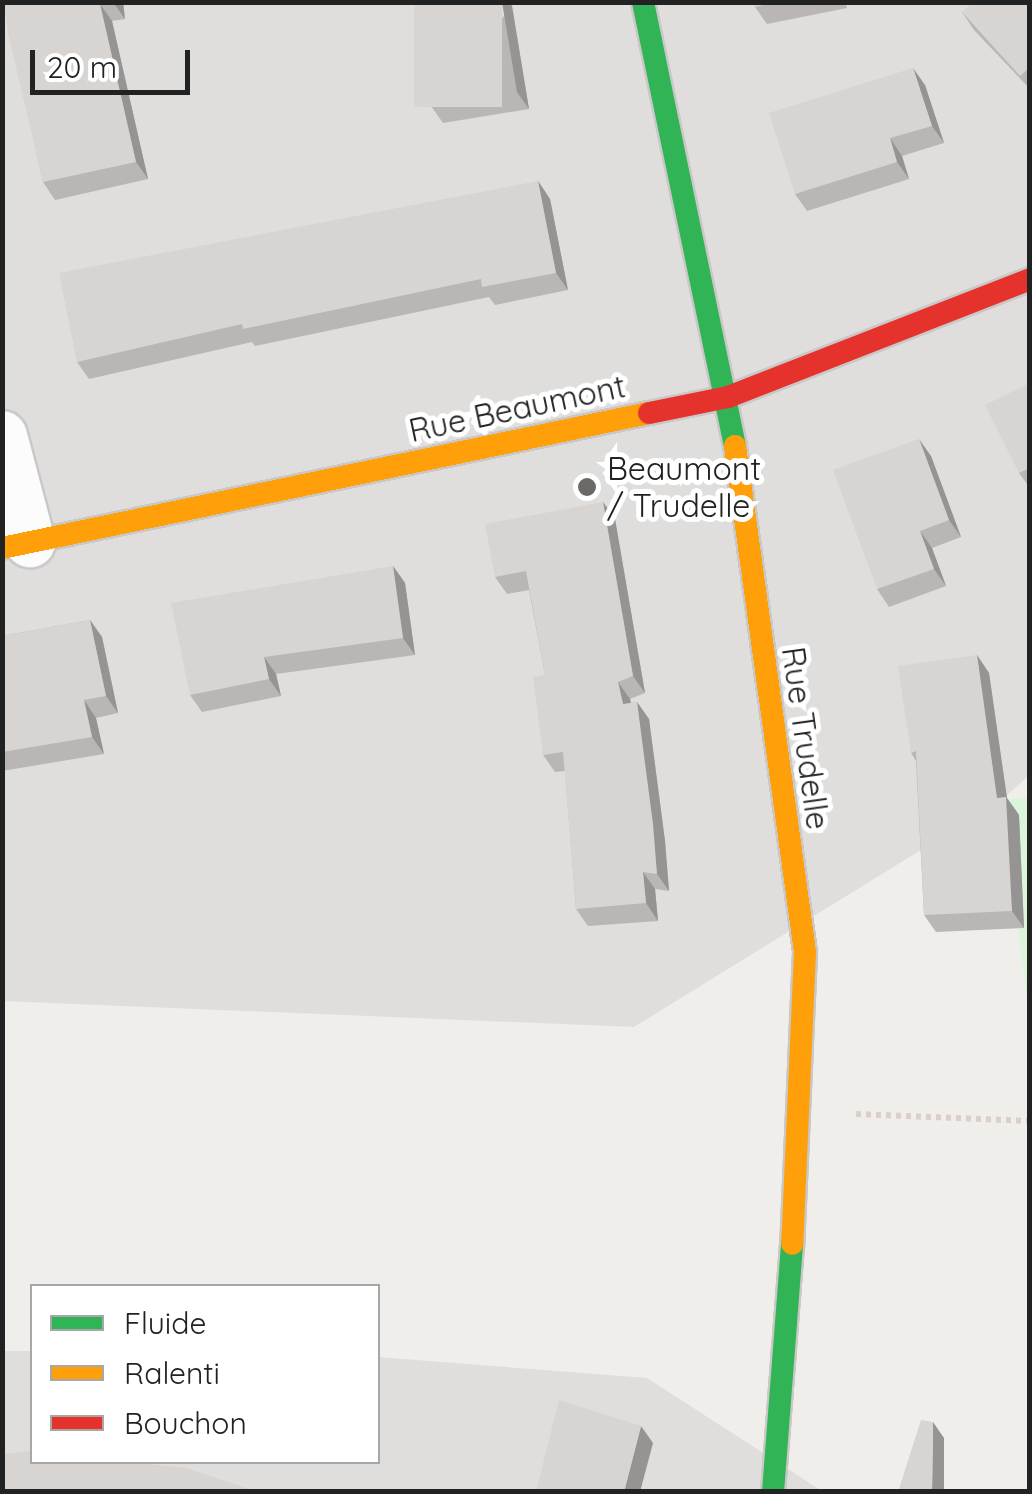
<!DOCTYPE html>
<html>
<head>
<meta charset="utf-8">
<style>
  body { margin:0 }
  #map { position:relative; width:1032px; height:1494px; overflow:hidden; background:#f0eeeb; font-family:Quicksand,sans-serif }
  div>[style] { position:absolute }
  .residential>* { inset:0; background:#dfdedc }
  .park>* { inset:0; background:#daf5da }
  .path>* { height:6px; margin-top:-3px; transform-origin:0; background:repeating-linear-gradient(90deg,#dccecd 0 5px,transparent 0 10px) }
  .roads { filter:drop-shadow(2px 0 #c9c8c7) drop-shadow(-2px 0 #c9c8c7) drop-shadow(0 2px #c9c8c7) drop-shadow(0 -2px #c9c8c7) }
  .street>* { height:50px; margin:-25px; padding:0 25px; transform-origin:25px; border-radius:25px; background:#fdfcfc }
  .fast>* { height:22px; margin:-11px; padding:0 11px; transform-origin:11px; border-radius:11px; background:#30b455 }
  .slow>* { height:22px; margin:-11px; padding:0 11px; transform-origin:11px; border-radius:11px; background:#ff9f0a }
  .jam>* { height:22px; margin:-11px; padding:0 11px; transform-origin:11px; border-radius:11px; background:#e5322d }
  .wall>* { inset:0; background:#b9b6b5 }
  .shaded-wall>* { inset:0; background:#969493 }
  .building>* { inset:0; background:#d7d4d2; transform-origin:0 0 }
  .dots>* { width:28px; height:28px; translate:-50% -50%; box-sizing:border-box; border:5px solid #fff; border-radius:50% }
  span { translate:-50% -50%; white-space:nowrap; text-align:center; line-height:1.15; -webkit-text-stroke:10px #fff; paint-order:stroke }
  .street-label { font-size:32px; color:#222 }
  .poi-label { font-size:32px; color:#222 }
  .left { translate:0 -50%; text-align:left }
  .frame { position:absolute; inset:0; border:5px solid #222; pointer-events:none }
  .legend { position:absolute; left:30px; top:1284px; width:350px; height:180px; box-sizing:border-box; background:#fff; border:2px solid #a7a7a7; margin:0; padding:12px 18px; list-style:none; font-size:30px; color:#222 }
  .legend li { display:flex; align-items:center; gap:20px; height:50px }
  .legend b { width:50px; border:2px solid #a7a7a7 }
  .scale { position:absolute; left:30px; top:50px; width:160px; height:45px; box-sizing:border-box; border:5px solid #222; border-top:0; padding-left:12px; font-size:30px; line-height:35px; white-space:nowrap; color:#222; -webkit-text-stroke:8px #fff; paint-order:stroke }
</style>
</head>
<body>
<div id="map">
  <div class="residential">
    <i style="clip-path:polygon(3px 3px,1029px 3px,1029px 775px,1002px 800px,634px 1027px,3px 1001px)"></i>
    <i style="clip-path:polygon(2px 1351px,32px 1351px,32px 1462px,378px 1462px,378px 1357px,647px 1378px,822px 1491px,3px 1491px)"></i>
  </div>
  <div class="park">
    <i style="clip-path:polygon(1029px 797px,1029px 1016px,1002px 800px)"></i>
  </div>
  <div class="path">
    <i style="left:856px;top:1114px;width:174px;rotate:2.3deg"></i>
  </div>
  <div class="roads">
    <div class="street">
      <i style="left:2px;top:436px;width:110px;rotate:75.2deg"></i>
    </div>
    <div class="fast">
      <i style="left:643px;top:2px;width:453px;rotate:78.3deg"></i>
      <i style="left:773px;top:1492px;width:249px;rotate:-85.6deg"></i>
    </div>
    <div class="slow">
      <i style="left:735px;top:446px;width:511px;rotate:82.12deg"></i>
      <i style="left:805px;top:952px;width:292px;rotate:92.5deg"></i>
      <i style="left:2px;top:548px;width:661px;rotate:-11.79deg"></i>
    </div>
    <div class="jam">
      <i style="left:649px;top:413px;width:81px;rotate:-11.4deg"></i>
      <i style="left:728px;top:397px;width:324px;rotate:-21.3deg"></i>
    </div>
  </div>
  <div class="wall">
    <i style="clip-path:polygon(4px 2px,123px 2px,125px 19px,112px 21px,148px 179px,55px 200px,43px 182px)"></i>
    <i style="clip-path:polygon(754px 2px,845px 2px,847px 8px,767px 24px,755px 7px)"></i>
    <i style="clip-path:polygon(1030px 2px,1030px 89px,974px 30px,962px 12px)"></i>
    <i style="clip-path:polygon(512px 6px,529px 109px,443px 123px,431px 106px)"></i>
    <i style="clip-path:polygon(925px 85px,944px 143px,902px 156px,909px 179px,807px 211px,795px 194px)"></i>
    <i style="clip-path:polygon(538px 181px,550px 199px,568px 290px,495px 305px,489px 297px,255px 346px,252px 342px,89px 379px,77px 362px)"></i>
    <i style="clip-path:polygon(1030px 383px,1030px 488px,1019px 473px)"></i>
    <i style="clip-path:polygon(931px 456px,961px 537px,932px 548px,946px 586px,889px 607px,877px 589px)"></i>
    <i style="clip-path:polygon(603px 502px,615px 519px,645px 693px,630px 699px,631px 703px,637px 702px,649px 719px,665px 841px,669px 891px,655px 889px,658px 921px,588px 926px,576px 909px,565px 771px,555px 772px,543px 755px,545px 675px,529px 590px,507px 594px,495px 577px)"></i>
    <i style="clip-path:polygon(393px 566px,405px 583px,415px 655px,276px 674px,281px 696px,202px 712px,190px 695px)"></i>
    <i style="clip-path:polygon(90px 620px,102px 637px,118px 713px,96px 718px,104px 754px,2px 771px,2px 636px)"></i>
    <i style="clip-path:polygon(977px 655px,989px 673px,1007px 798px,1019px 815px,1024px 928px,936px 932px,924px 915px,916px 761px,911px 753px)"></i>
  </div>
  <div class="shaded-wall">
    <i style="clip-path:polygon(113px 2px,123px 2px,125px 19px)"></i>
    <i style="clip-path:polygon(502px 2px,509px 2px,512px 6px,529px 109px,517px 92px)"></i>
    <i style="clip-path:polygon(100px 4px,112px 21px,148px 179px,136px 162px)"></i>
    <i style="clip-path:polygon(913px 68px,925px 85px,944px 143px,932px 126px)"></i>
    <i style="clip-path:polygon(890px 138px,902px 156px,909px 179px,897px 162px)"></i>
    <i style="clip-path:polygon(538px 181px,550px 199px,568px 290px,556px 273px)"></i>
    <i style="clip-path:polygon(919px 439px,931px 456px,961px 537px,949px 520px)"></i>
    <i style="clip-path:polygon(603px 502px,615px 519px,645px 693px,633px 676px)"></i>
    <i style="clip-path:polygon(920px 531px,932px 548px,946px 586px,934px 569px)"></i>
    <i style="clip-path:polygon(393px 566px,405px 583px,415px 655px,403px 638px)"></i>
    <i style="clip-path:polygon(90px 620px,102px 637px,118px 713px,106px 696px)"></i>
    <i style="clip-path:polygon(977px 655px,989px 673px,1007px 798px,1019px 815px,1024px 928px,1012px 911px)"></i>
    <i style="clip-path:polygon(264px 657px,276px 674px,281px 696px,269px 679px)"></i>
    <i style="clip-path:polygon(618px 682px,630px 699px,635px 721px,623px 704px)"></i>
    <i style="clip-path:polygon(84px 700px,96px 718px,104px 754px,92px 737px)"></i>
    <i style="clip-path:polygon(637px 702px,649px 719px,665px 841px,669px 891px,657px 874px)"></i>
    <i style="clip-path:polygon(643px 872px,655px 889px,658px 921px,646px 903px)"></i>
    <i style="clip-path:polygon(933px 1422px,944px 1438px,944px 1492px,932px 1492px)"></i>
    <i style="clip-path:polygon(641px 1426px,653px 1443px,640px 1492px,624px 1492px)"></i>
  </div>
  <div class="building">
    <i style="clip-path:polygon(4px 2px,111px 2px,100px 4px,136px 162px,43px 182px,8px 33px)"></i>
    <i style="left:414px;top:2px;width:88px;height:105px"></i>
    <i style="clip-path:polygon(754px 2px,776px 2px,755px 7px)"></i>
    <i style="clip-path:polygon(973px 2px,1030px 2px,1030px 67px,1020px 76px,962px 12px)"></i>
    <i style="clip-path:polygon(913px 68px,932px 126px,890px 138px,897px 162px,795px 194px,769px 113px)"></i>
    <i style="clip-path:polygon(538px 181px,556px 273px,482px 287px,481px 279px,243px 329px,242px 324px,77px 362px,59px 273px)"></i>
    <i style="clip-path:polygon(1030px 383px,1030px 468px,1019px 473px,985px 405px)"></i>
    <i style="clip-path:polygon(919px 439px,949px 520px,920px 531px,934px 569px,877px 589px,833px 470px)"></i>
    <i style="clip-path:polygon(603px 502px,633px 676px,618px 682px,623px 704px,637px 702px,653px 824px,657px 874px,643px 872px,646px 903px,576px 909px,563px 752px,543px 755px,533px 677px,545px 675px,526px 571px,495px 577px,485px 524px)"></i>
    <i style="clip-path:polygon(393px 566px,403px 638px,264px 657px,269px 679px,190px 695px,171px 603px)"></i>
    <i style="clip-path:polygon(90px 620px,106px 696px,84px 700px,92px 737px,2px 752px,2px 636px)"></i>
    <i style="clip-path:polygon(977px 655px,997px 798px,1006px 797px,1012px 911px,924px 915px,916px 751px,911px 753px,898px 666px)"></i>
    <i style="clip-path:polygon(559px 1400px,641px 1426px,624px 1492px,536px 1492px)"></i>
    <i style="clip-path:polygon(921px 1420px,933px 1422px,932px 1492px,898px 1492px)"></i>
    <i style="clip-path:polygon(32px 1451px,32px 1462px,139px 1462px,139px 1463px,186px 1468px,258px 1492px,2px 1492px,2px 1454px)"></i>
  </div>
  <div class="dots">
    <i style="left:587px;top:487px;background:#6a6968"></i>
  </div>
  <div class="street-label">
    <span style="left:517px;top:408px;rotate:-12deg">Rue Beaumont</span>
    <span style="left:806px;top:738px;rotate:82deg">Rue Trudelle</span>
  </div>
  <div class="poi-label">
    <span class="left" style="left:607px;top:487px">Beaumont<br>/ Trudelle</span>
  </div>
  <div class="frame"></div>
  <ul class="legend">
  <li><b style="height:12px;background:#30b455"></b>Fluide</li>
  <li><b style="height:12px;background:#ff9f0a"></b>Ralenti</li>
  <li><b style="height:12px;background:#e5322d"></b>Bouchon</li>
  </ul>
  <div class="scale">20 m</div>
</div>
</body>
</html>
